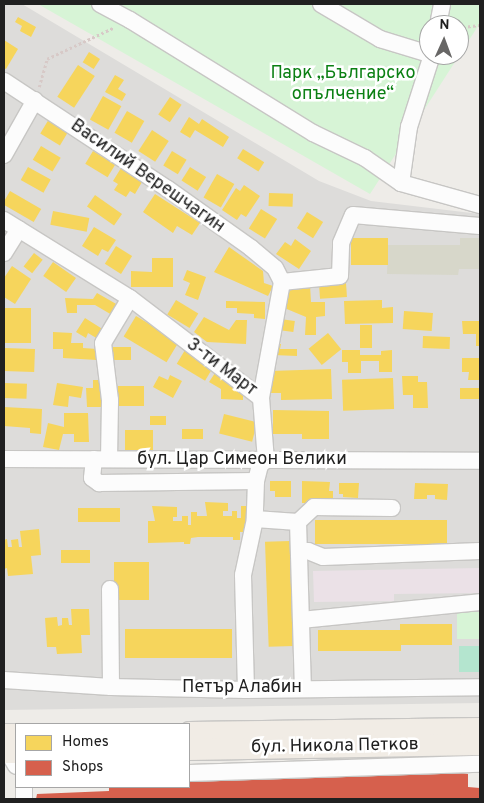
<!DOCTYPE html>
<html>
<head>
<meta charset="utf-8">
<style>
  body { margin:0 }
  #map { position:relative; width:484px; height:803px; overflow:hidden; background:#eeece8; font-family:Overpass,sans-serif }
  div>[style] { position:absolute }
  .residential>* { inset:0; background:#dddcda }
  .industrial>* { inset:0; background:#ebe1e7 }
  .construction>* { inset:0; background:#d7d7ca }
  .park>* { inset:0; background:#d7f4d6; transform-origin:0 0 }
  .pitch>* { inset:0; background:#b4e5cf; transform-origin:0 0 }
  .homes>* { inset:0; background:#f6d55c; transform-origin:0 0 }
  .shops>* { inset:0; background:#d6604d }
  .path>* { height:2.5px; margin-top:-1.25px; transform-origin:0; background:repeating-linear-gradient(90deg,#d7c9c7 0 2.5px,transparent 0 5px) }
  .roads { filter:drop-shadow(1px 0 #c7c6c4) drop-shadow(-1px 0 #c7c6c4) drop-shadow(0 1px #c7c6c4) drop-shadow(0 -1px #c7c6c4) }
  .minor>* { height:16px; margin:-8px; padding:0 8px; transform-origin:8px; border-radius:8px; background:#fcfcfc }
  .major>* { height:21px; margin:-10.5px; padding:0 10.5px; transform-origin:10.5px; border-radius:10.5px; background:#f1ece5 }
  span { translate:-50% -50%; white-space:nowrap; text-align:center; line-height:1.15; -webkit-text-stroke:5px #fff; paint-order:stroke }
  .park-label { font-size:18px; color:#0c8014 }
  .street-label { font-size:18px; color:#202020 }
  .frame { position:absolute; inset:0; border:5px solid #202020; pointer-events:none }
  .legend { position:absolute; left:15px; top:723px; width:175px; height:65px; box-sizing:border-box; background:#fff; border:1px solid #a6a6a6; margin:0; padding:6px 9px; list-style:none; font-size:15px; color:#202020 }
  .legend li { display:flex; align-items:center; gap:10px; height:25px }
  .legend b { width:25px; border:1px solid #a6a6a6 }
  .north { position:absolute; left:419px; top:15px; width:50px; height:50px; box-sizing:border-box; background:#fff; border:1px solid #a6a6a6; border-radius:50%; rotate:2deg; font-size:14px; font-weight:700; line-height:20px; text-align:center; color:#202020 }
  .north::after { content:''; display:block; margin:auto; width:18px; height:22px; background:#686766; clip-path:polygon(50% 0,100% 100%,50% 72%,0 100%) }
</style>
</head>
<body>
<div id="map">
  <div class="residential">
    <i style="clip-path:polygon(4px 4px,22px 4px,319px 181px,371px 201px,480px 214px,480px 703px,4px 710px)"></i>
  </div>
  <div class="industrial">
    <i style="clip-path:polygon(480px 568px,480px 593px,394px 594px,394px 601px,314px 602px,313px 571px)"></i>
  </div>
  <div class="construction">
    <i style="clip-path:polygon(460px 238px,480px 238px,480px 269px,459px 269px,458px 275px,387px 274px,388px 245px,460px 245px)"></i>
  </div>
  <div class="park">
    <i style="clip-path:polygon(evenodd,38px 4px,480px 4px,480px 23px,370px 194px,38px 4px,429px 25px,459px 25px,459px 55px,429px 55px,429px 25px)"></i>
    <i style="left:480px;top:612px;width:27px;height:23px;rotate:90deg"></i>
  </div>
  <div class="pitch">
    <i style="left:459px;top:646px;width:21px;height:26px"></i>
  </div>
  <div class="homes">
    <i style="clip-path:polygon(18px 17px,36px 27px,31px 37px,20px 31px,22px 26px,15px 22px)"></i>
    <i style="clip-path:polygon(4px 40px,18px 49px,6px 69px,4px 68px)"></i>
    <i style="left:89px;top:52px;width:13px;height:12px;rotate:32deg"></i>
    <i style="left:78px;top:65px;width:20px;height:38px;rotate:33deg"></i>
    <i style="clip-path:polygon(115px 75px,124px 80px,118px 89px,126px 94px,122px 101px,105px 92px)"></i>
    <i style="left:103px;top:96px;width:21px;height:27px;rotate:29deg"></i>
    <i style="left:170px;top:97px;width:14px;height:21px;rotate:34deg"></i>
    <i style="left:127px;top:111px;width:20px;height:25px;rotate:30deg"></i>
    <i style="clip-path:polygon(189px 117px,199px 124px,202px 119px,229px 137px,223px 147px,195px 130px,190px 138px,180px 132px)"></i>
    <i style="left:49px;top:119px;width:23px;height:17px;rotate:31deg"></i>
    <i style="left:152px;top:130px;width:20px;height:25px;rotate:33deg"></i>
    <i style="left:41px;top:146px;width:23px;height:16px;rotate:31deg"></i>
    <i style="left:243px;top:149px;width:25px;height:11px;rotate:32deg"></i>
    <i style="left:93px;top:151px;width:26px;height:15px;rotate:31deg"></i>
    <i style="left:172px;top:151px;width:17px;height:17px;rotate:31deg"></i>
    <i style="left:28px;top:167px;width:26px;height:15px;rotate:29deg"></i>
    <i style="left:190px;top:167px;width:19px;height:16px;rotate:32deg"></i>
    <i style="clip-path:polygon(121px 168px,142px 182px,135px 194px,130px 191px,126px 197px,114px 190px,118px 184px,113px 181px)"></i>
    <i style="left:217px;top:174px;width:20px;height:27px;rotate:30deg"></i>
    <i style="clip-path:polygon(244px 185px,260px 196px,246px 217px,241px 214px,237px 220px,222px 210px,236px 188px,240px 191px)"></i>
    <i style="left:10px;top:191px;width:36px;height:15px;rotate:30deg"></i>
    <i style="left:269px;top:193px;width:24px;height:13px;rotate:2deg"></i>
    <i style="clip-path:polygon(155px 194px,200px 223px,192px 235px,177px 226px,173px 233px,143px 212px)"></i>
    <i style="left:95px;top:195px;width:33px;height:14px;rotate:35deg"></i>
    <i style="left:261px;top:209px;width:19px;height:23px;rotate:32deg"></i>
    <i style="left:53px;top:211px;width:37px;height:14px;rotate:11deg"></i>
    <i style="left:307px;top:212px;width:19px;height:19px;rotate:32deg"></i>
    <i style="clip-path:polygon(94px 227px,116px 240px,108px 252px,102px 249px,98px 256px,82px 246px)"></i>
    <i style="left:351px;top:238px;width:37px;height:27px"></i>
    <i style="clip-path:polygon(295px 239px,311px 251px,299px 269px,276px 254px,285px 242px,291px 246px)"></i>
    <i style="left:116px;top:246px;width:19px;height:21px;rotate:32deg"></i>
    <i style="clip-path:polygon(229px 247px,263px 271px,264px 283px,273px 286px,268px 296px,214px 272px)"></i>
    <i style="left:34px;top:253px;width:11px;height:17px;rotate:38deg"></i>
    <i style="clip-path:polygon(152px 258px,173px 258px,173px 287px,131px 287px,131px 271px,152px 272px)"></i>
    <i style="left:53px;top:262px;width:28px;height:17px;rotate:35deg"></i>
    <i style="clip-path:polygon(12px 266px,31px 279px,15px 304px,4px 297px,4px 278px)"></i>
    <i style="clip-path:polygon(187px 270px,206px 277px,198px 300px,185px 295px,190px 283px,183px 280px)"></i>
    <i style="left:346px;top:283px;width:14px;height:27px;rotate:86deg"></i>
    <i style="clip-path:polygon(310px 285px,311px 302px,325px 302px,325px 316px,316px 317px,316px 335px,305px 335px,306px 317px,282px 307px,283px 294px,293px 286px)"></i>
    <i style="clip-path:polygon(97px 293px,118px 305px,112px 315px,95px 305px,77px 305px,77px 313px,67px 313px,65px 298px,93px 299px)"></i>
    <i style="left:176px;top:300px;width:26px;height:17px;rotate:31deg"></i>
    <i style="clip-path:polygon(382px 300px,382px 308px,393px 307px,393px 323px,345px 324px,344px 301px)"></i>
    <i style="clip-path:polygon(226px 301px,265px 302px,265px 319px,254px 318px,254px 314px,237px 313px,237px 308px,226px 308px)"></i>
    <i style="left:4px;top:308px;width:27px;height:35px"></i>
    <i style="left:404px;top:311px;width:29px;height:18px;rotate:4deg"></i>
    <i style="left:136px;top:316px;width:50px;height:24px;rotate:31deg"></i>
    <i style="clip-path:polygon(204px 317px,229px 330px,236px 320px,247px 320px,246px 344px,207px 342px,194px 332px)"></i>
    <i style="clip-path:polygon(85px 318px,104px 330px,98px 339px,88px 333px,86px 338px,76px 332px)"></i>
    <i style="left:280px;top:319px;width:15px;height:11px;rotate:8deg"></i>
    <i style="clip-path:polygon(462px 321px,480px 321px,480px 346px,476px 346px,476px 334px,463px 334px)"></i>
    <i style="left:372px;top:325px;width:23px;height:12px;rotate:90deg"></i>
    <i style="clip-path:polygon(53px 332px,72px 333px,71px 343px,83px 343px,83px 348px,97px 349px,97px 360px,63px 358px,63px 349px,53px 349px)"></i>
    <i style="left:328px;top:333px;width:21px;height:25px;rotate:51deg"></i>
    <i style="left:423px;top:336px;width:27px;height:12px;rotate:2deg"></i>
    <i style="clip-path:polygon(273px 344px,281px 344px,280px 349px,297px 349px,297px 356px,273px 355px)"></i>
    <i style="left:111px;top:347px;width:20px;height:13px"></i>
    <i style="left:4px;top:348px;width:31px;height:23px;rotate:2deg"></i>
    <i style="left:185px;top:350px;width:33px;height:16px;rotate:31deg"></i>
    <i style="clip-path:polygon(342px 350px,360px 350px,360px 355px,381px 355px,381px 351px,392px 350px,392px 372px,379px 372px,379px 361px,361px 361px,361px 373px,348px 373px,348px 362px,342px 362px)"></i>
    <i style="clip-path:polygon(462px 358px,480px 358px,480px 380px,468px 380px,469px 372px,462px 372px)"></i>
    <i style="clip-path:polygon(331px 369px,332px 399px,281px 400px,281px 393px,270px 393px,270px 371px)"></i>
    <i style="clip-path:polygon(217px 370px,243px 390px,243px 400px,221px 399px,221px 389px,209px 382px)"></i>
    <i style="clip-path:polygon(170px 375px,182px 381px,173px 398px,153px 387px,159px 376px,168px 380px)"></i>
    <i style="clip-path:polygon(402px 376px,418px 376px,418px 382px,427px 382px,428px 408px,413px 408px,413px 395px,403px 395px)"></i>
    <i style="left:393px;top:378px;width:31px;height:51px;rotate:88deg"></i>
    <i style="clip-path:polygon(93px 380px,102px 380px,105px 407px,87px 407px,86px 388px,93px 388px)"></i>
    <i style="left:4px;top:383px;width:23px;height:15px;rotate:2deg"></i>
    <i style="clip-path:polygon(57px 383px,83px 387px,81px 398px,69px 396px,68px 407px,53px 405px)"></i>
    <i style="left:118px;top:386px;width:26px;height:20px"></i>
    <i style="left:460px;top:388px;width:20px;height:11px"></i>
    <i style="clip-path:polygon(4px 407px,42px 409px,41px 434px,30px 433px,30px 428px,4px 426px)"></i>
    <i style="clip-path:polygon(273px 410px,329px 411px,329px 439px,302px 439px,302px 434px,273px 434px)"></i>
    <i style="clip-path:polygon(64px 413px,88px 413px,89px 442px,74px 442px,74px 434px,63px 434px,59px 450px,43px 447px,48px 423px,64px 427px)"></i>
    <i style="left:224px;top:414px;width:34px;height:20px;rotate:14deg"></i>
    <i style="left:150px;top:416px;width:16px;height:9px"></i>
    <i style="left:182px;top:429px;width:21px;height:10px"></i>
    <i style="left:125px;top:430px;width:28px;height:20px"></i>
    <i style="clip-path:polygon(270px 481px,291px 481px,291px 497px,275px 497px,275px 491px,270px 491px)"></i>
    <i style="clip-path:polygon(302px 481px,330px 482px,329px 491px,333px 491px,333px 500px,326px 503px,302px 503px)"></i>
    <i style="clip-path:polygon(339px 483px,359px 483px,358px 498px,343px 497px,343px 494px,339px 494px)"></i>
    <i style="clip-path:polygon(415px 483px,448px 484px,447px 500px,435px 499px,435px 495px,427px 495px,427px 499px,414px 499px)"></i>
    <i style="clip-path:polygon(205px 502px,228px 503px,228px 511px,223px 511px,223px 516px,232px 516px,232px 511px,237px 511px,237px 518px,241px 518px,241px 506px,248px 506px,248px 532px,240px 532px,240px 540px,233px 540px,233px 537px,198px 537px,191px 538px,190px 544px,184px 544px,184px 542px,148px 543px,148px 521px,155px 521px,152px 506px,177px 507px,177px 517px,173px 517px,173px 521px,182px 521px,182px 516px,188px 516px,188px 525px,191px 525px,191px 512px,197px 512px,197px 516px,207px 516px)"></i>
    <i style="left:78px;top:508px;width:42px;height:14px"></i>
    <i style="left:447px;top:520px;width:24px;height:132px;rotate:90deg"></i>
    <i style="clip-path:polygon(39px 529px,41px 555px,31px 556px,33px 574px,8px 576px,7px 568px,4px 569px,4px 540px,7px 539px,8px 547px,12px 547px,11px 540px,18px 539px,19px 547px,22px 547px,20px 531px)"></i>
    <i style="left:290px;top:541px;width:105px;height:25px;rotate:88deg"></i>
    <i style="left:61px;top:550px;width:29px;height:13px"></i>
    <i style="left:114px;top:562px;width:35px;height:38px"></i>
    <i style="clip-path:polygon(71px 609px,89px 609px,90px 635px,81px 635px,82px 653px,57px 654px,56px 647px,47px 647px,45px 618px,57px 617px,58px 626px,62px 625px,62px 618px,68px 618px,69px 625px,72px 625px)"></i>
    <i style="clip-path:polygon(400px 624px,452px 624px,452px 645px,401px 645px,401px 651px,318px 651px,318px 630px,400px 630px)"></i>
    <i style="left:232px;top:629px;width:29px;height:107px;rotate:90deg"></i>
  </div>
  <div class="shops">
    <i style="clip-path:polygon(430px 768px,468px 774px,468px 787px,480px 788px,480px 799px,36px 799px,37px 794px,109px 791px,109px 787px,189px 787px,189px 776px)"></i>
  </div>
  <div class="path">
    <i style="left:459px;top:30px;width:5px;rotate:-37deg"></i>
    <i style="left:463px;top:27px;width:17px;rotate:-7deg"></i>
    <i style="left:39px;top:87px;width:29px;rotate:-74deg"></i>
    <i style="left:47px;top:59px;width:73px;rotate:-25.2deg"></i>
  </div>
  <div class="roads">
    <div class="minor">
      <i style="left:100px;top:4px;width:34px;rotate:28deg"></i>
      <i style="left:130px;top:20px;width:215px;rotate:31.7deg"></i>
      <i style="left:313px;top:133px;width:58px;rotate:25.7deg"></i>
      <i style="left:365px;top:158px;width:44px;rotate:34.8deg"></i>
      <i style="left:401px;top:183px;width:82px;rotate:15.6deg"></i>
      <i style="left:321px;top:4px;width:69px;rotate:30.7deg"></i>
      <i style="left:380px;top:39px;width:51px;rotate:17deg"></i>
      <i style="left:438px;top:25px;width:21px;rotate:-79deg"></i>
      <i style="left:4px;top:81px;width:196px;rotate:33.4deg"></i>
      <i style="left:168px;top:189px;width:102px;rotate:35.4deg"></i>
      <i style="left:251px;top:248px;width:31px;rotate:40deg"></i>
      <i style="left:275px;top:268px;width:16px;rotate:63deg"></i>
      <i style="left:4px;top:155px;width:63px;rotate:-60.6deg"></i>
      <i style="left:401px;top:183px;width:57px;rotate:-81.9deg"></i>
      <i style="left:409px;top:127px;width:76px;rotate:-72.3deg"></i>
      <i style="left:4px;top:220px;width:148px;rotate:31.8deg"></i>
      <i style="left:130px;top:298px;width:165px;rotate:37.4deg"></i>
      <i style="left:4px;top:253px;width:28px;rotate:-58deg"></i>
      <i style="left:282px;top:282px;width:118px;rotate:100.3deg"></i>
      <i style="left:261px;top:398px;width:62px;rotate:85.4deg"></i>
      <i style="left:266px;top:460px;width:8px;rotate:140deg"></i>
      <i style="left:260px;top:465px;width:16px;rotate:104deg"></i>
      <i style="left:256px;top:481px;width:38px;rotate:92deg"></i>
      <i style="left:255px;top:519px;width:43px;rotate:4deg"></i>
      <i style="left:298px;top:522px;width:166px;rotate:88.3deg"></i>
      <i style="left:282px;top:282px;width:58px;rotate:-5.9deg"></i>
      <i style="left:340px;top:276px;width:33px;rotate:-88deg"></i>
      <i style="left:341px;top:243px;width:30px;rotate:-67deg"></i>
      <i style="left:353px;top:215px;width:127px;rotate:5deg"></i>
      <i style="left:4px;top:459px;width:476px;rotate:0.2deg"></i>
      <i style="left:94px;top:459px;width:19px;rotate:96deg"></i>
      <i style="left:92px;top:478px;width:9px;rotate:36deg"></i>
      <i style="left:99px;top:483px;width:157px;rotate:-0.7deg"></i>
      <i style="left:109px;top:459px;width:59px;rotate:-89deg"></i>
      <i style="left:110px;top:400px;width:57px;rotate:-97deg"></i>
      <i style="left:103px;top:343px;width:52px;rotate:-59deg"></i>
      <i style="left:298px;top:522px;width:22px;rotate:-43deg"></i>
      <i style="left:314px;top:507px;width:78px;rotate:0.7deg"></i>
      <i style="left:299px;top:551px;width:9px"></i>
      <i style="left:308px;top:551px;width:16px;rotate:22deg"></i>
      <i style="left:323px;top:557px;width:157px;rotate:-2.2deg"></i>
      <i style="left:110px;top:589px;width:98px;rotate:89.4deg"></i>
      <i style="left:301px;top:620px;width:180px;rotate:-5.7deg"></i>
      <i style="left:4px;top:680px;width:107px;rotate:3.7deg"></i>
      <i style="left:111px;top:687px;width:135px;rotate:1.3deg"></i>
      <i style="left:246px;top:690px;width:234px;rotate:-0.7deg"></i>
      <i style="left:246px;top:690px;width:115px;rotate:-91.5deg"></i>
      <i style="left:243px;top:575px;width:57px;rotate:-77.9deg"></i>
      <i style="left:8px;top:752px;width:16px;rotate:60deg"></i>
      <i style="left:189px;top:773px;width:291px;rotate:-1.8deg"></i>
      <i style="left:24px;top:799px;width:12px;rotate:-90deg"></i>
    </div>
    <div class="major">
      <i style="left:189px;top:732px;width:291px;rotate:-0.8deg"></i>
      <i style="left:4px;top:734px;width:12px"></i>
      <i style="left:189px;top:749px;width:291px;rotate:-1deg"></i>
      <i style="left:4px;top:752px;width:12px"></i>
    </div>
  </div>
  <div class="park-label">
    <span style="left:343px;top:85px">Парк „Българско<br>опълчение“</span>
  </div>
  <div class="street-label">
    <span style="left:147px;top:177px;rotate:35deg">Василий Верешчагин</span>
    <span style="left:221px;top:368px;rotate:37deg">3-ти Март</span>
    <span style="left:242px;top:460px">бул. Цар Симеон Велики</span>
    <span style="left:242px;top:688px">Петър Алабин</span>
    <span style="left:335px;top:747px;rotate:-1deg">бул. Никола Петков</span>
  </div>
  <div class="frame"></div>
  <ul class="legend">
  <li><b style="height:14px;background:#f6d55c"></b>Homes</li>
  <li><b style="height:14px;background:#d6604d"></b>Shops</li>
  </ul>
  <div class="north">N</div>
</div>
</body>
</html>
